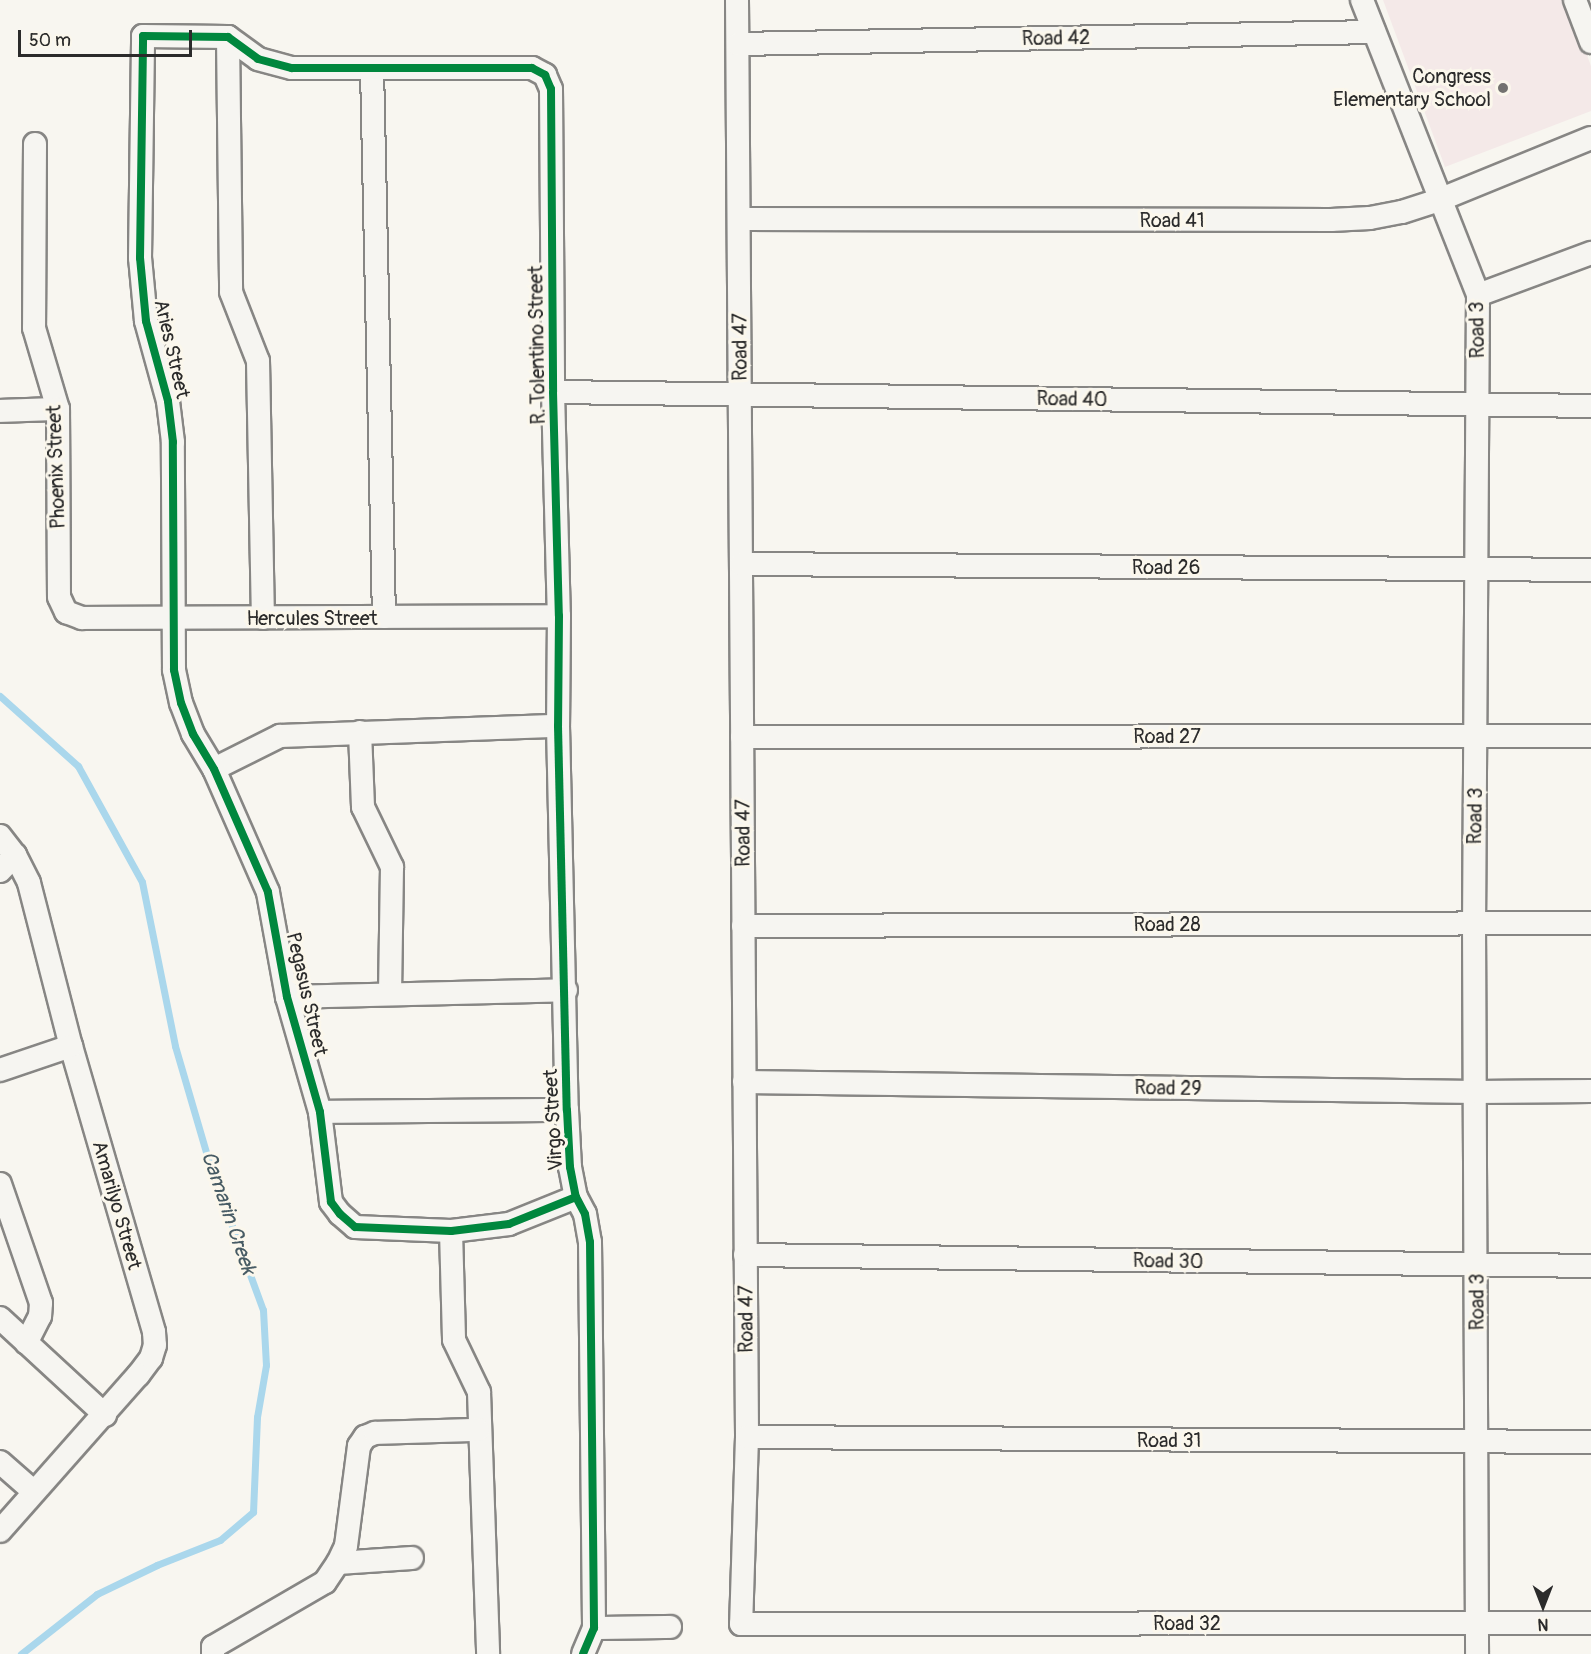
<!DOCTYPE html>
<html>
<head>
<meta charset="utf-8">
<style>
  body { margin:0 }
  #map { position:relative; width:1591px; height:1654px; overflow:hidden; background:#f8f6f0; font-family:Pangolin,sans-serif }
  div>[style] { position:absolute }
  .built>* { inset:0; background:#f4e9e8 }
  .stream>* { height:7px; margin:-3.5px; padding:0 3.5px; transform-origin:3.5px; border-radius:3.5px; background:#aad7ec }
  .roads { filter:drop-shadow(2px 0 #878684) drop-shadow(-2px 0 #878684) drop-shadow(0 2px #878684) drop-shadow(0 -2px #878684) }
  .minor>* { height:22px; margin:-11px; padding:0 11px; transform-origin:11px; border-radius:11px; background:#f6f5f1 }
  .cycleway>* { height:8px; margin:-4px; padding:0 4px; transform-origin:4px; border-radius:4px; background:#00873e }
  .dots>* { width:16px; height:16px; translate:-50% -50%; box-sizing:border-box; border:3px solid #fbf7ec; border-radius:50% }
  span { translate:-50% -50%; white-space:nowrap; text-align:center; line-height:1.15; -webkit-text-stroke:6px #fbf7ec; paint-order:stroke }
  .street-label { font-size:20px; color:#2b2b2b }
  .poi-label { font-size:20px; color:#2b2b2b }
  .right { translate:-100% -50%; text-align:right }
  .water-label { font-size:21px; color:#475b64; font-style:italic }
  .north { position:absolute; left:1513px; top:1576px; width:60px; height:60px; -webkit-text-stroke:4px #fbf7ec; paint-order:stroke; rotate:180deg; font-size:16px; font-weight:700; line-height:24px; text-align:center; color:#2b2b2b }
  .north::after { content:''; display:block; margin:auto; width:21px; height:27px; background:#2b2b2b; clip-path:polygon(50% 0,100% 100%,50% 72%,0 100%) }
  .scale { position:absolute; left:18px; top:30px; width:174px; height:27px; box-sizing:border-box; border:3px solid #2b2b2b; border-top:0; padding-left:8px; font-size:18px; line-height:21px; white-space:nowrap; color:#2b2b2b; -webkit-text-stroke:4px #fbf7ec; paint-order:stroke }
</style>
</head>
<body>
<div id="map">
  <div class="built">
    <i style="clip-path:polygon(1383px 0,1567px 0,1591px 66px,1591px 111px,1445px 167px)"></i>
  </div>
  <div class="stream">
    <i style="left:0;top:696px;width:105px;rotate:41.9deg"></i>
    <i style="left:78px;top:766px;width:132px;rotate:61.1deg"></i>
    <i style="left:142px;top:882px;width:167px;rotate:78.6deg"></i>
    <i style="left:175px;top:1046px;width:125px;rotate:73.7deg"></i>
    <i style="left:210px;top:1166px;width:153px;rotate:69.8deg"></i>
    <i style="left:263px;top:1310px;width:55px;rotate:86.9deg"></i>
    <i style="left:266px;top:1365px;width:53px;rotate:99.8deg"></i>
    <i style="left:257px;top:1417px;width:95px;rotate:92.4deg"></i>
    <i style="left:253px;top:1512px;width:43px;rotate:139.7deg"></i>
    <i style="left:220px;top:1540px;width:68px;rotate:158.4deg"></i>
    <i style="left:157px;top:1565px;width:67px;rotate:154.2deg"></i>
    <i style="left:97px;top:1594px;width:97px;rotate:141.7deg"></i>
  </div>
  <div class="roads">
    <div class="minor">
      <i style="left:737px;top:0;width:1437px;rotate:89.6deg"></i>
      <i style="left:747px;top:1437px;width:187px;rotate:91.8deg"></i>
      <i style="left:741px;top:1624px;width:850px;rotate:-0.07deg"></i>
      <i style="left:1362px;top:0;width:317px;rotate:68.5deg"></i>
      <i style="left:1478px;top:295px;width:628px;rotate:90.36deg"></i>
      <i style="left:1474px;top:923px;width:731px;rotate:89.76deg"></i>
      <i style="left:1575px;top:0;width:45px;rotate:69.1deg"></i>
      <i style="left:228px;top:37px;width:255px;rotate:89.3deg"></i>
      <i style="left:231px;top:292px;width:74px;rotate:68.6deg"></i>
      <i style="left:258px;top:361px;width:257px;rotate:88.9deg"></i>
      <i style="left:738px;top:44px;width:636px;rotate:-1.08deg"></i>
      <i style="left:372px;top:68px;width:549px;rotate:88.75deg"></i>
      <i style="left:35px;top:144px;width:184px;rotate:90.3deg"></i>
      <i style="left:34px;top:328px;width:84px;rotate:73.5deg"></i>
      <i style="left:58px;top:409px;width:188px;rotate:89.7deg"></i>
      <i style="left:59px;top:597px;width:17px;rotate:65deg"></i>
      <i style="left:66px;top:612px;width:17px;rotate:21deg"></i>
      <i style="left:82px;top:618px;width:477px;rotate:-0.2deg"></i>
      <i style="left:739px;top:219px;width:592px;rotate:0.1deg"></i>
      <i style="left:1331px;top:220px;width:39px;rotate:-3deg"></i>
      <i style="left:1370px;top:218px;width:33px;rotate:-11deg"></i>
      <i style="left:1402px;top:212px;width:39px;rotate:-18deg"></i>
      <i style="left:1439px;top:200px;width:164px;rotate:-22.2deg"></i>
      <i style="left:1478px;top:295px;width:121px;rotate:-20.4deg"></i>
      <i style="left:553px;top:392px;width:1038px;rotate:0.77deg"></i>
      <i style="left:0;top:411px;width:58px;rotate:-2deg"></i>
      <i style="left:741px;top:564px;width:850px;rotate:0.4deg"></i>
      <i style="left:360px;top:732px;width:75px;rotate:87.7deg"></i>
      <i style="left:363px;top:807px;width:67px;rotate:64.2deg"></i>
      <i style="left:392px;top:867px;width:127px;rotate:90.9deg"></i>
      <i style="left:742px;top:737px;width:849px;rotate:-0.07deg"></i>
      <i style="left:214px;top:769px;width:74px;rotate:-26.6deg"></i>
      <i style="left:280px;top:736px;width:278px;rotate:-2.1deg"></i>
      <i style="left:0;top:836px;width:24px;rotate:52deg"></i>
      <i style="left:15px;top:855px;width:31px;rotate:63deg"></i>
      <i style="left:29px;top:883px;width:168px;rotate:75.6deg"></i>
      <i style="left:71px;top:1046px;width:298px;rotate:73.8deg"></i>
      <i style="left:154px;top:1332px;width:13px;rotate:86deg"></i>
      <i style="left:155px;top:1345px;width:14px;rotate:107deg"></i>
      <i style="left:151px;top:1358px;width:21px;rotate:127deg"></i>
      <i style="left:138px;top:1375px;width:208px;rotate:131.5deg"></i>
      <i style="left:0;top:871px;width:22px;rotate:-47deg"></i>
      <i style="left:743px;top:926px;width:848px;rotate:-0.2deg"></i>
      <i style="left:287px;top:997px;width:279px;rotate:-1.4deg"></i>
      <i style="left:0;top:1070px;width:75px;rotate:-18.7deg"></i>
      <i style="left:744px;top:1082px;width:732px;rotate:0.78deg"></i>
      <i style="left:1476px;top:1092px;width:115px;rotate:-0.5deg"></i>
      <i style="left:320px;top:1112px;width:247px;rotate:-0.5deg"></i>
      <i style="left:0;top:1184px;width:126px;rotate:71deg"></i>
      <i style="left:41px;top:1303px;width:13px;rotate:94deg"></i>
      <i style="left:40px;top:1316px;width:30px;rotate:117deg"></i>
      <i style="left:576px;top:1197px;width:72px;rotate:158.1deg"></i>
      <i style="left:509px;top:1224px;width:58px;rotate:173.1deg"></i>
      <i style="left:451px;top:1231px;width:96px;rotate:-177.6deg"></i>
      <i style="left:355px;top:1227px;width:20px;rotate:-139deg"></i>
      <i style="left:340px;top:1214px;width:15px;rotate:-127deg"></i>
      <i style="left:331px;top:1202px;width:91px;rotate:-97deg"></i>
      <i style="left:320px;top:1112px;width:120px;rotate:-106deg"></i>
      <i style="left:287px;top:997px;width:107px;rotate:-100.3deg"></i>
      <i style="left:268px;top:892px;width:134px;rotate:-113.7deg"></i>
      <i style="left:214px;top:769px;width:41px;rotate:-121deg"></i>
      <i style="left:193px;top:734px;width:33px;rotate:-111deg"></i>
      <i style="left:181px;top:703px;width:34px;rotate:-102deg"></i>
      <i style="left:174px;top:670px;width:228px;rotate:-90.3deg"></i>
      <i style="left:173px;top:442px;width:41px;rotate:-97deg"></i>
      <i style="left:168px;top:401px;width:83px;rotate:-105.4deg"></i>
      <i style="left:146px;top:321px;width:63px;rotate:-95.4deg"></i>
      <i style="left:140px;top:258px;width:222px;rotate:-89.2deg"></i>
      <i style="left:143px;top:36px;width:85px;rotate:0.7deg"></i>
      <i style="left:228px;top:37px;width:37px;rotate:36deg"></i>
      <i style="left:258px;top:59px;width:35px;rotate:15deg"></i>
      <i style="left:292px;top:68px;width:240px"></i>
      <i style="left:532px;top:68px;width:15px;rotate:28deg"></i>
      <i style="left:545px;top:75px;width:15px;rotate:67deg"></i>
      <i style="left:551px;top:89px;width:303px;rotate:89.6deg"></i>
      <i style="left:553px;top:392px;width:224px;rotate:88.5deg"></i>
      <i style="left:559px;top:616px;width:110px;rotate:90.5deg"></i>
      <i style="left:558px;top:726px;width:384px;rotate:88.7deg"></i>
      <i style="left:567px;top:1110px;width:57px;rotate:87deg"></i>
      <i style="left:570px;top:1167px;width:31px;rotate:79deg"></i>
      <i style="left:576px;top:1197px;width:19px;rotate:62deg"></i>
      <i style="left:585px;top:1214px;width:28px;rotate:80deg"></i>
      <i style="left:590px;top:1242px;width:386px;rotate:89.4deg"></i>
      <i style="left:594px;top:1628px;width:28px;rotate:113deg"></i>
      <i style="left:451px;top:1231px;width:109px;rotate:88.4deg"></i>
      <i style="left:454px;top:1340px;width:58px;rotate:64.3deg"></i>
      <i style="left:479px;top:1392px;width:262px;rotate:88deg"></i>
      <i style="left:745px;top:1255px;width:846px;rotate:0.74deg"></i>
      <i style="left:0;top:1318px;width:143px;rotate:42.7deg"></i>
      <i style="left:747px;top:1437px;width:844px;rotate:0.34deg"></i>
      <i style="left:0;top:1462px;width:44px;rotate:41.3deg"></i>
      <i style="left:338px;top:1563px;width:74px;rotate:-3.9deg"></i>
      <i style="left:594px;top:1628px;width:76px;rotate:-0.8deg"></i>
      <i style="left:213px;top:1654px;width:7px;rotate:-90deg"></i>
      <i style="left:213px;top:1647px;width:129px;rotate:-30.1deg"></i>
      <i style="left:325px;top:1582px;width:23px;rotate:-56deg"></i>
      <i style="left:338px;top:1563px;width:19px;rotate:-65deg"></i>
      <i style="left:346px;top:1546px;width:101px;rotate:-82.6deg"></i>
      <i style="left:359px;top:1446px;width:11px;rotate:-56deg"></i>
      <i style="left:365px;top:1437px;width:11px;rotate:-22deg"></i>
      <i style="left:375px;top:1433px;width:103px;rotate:-1.7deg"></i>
    </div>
  </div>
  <div class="cycleway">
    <i style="left:576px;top:1197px;width:72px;rotate:158.1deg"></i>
    <i style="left:509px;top:1224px;width:58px;rotate:173.1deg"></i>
    <i style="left:451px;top:1231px;width:96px;rotate:-177.6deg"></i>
    <i style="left:355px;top:1227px;width:20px;rotate:-139deg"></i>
    <i style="left:340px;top:1214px;width:15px;rotate:-127deg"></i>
    <i style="left:331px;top:1202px;width:91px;rotate:-97deg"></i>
    <i style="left:320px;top:1112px;width:120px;rotate:-106deg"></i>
    <i style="left:287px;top:997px;width:107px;rotate:-100.3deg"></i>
    <i style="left:268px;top:892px;width:134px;rotate:-113.7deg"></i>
    <i style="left:214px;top:769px;width:41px;rotate:-121deg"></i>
    <i style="left:193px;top:734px;width:33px;rotate:-111deg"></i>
    <i style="left:181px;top:703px;width:34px;rotate:-102deg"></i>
    <i style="left:174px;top:670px;width:228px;rotate:-90.3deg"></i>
    <i style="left:173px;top:442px;width:41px;rotate:-97deg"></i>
    <i style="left:168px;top:401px;width:83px;rotate:-105.4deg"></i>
    <i style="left:146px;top:321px;width:63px;rotate:-95.4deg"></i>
    <i style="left:140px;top:258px;width:222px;rotate:-89.2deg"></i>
    <i style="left:143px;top:36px;width:85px;rotate:0.7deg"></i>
    <i style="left:228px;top:37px;width:37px;rotate:36deg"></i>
    <i style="left:258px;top:59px;width:35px;rotate:15deg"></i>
    <i style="left:292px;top:68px;width:240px"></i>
    <i style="left:532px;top:68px;width:15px;rotate:28deg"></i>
    <i style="left:545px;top:75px;width:15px;rotate:67deg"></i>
    <i style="left:551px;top:89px;width:303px;rotate:89.6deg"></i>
    <i style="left:553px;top:392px;width:224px;rotate:88.5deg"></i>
    <i style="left:559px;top:616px;width:110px;rotate:90.5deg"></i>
    <i style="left:558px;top:726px;width:384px;rotate:88.7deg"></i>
    <i style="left:567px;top:1110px;width:57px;rotate:87deg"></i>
    <i style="left:570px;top:1167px;width:31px;rotate:79deg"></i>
    <i style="left:576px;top:1197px;width:19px;rotate:62deg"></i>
    <i style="left:585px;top:1214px;width:28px;rotate:80deg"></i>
    <i style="left:590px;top:1242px;width:386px;rotate:89.4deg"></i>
    <i style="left:594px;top:1628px;width:28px;rotate:113deg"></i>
  </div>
  <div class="dots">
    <i style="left:1503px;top:88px;background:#737270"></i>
  </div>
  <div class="street-label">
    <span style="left:1056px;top:38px;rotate:-1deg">Road 42</span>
    <span style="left:1172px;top:220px">Road 41</span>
    <span style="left:1477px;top:330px;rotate:-91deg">Road 3</span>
    <span style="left:537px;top:345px;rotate:-91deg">R. Tolentino Street</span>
    <span style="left:740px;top:347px;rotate:-90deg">Road 47</span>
    <span style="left:172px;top:349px;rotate:77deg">Aries Street</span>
    <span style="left:1072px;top:399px;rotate:1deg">Road 40</span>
    <span style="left:56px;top:467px;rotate:-92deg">Phoenix Street</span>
    <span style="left:1166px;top:567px">Road 26</span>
    <span style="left:312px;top:618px">Hercules Street</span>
    <span style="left:1167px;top:736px">Road 27</span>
    <span style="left:1475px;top:816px;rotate:-89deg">Road 3</span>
    <span style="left:743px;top:833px;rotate:-90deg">Road 47</span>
    <span style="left:1167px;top:924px">Road 28</span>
    <span style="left:307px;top:994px;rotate:77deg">Pegasus Street</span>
    <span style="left:1168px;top:1088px;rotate:1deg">Road 29</span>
    <span style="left:553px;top:1120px;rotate:-93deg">Virgo Street</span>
    <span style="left:117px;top:1205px;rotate:74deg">Amarilyo Street</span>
    <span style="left:1168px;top:1261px;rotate:1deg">Road 30</span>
    <span style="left:1477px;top:1302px;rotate:-90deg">Road 3</span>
    <span style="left:746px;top:1319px;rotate:-90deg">Road 47</span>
    <span style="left:1169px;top:1440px">Road 31</span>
    <span style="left:1187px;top:1623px">Road 32</span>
  </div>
  <div class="poi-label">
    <span class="right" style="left:1491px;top:88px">Congress<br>Elementary School</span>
  </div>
  <div class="water-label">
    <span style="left:228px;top:1213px;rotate:71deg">Camarin Creek</span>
  </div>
  <div class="north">N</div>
  <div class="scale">50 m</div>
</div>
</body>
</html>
